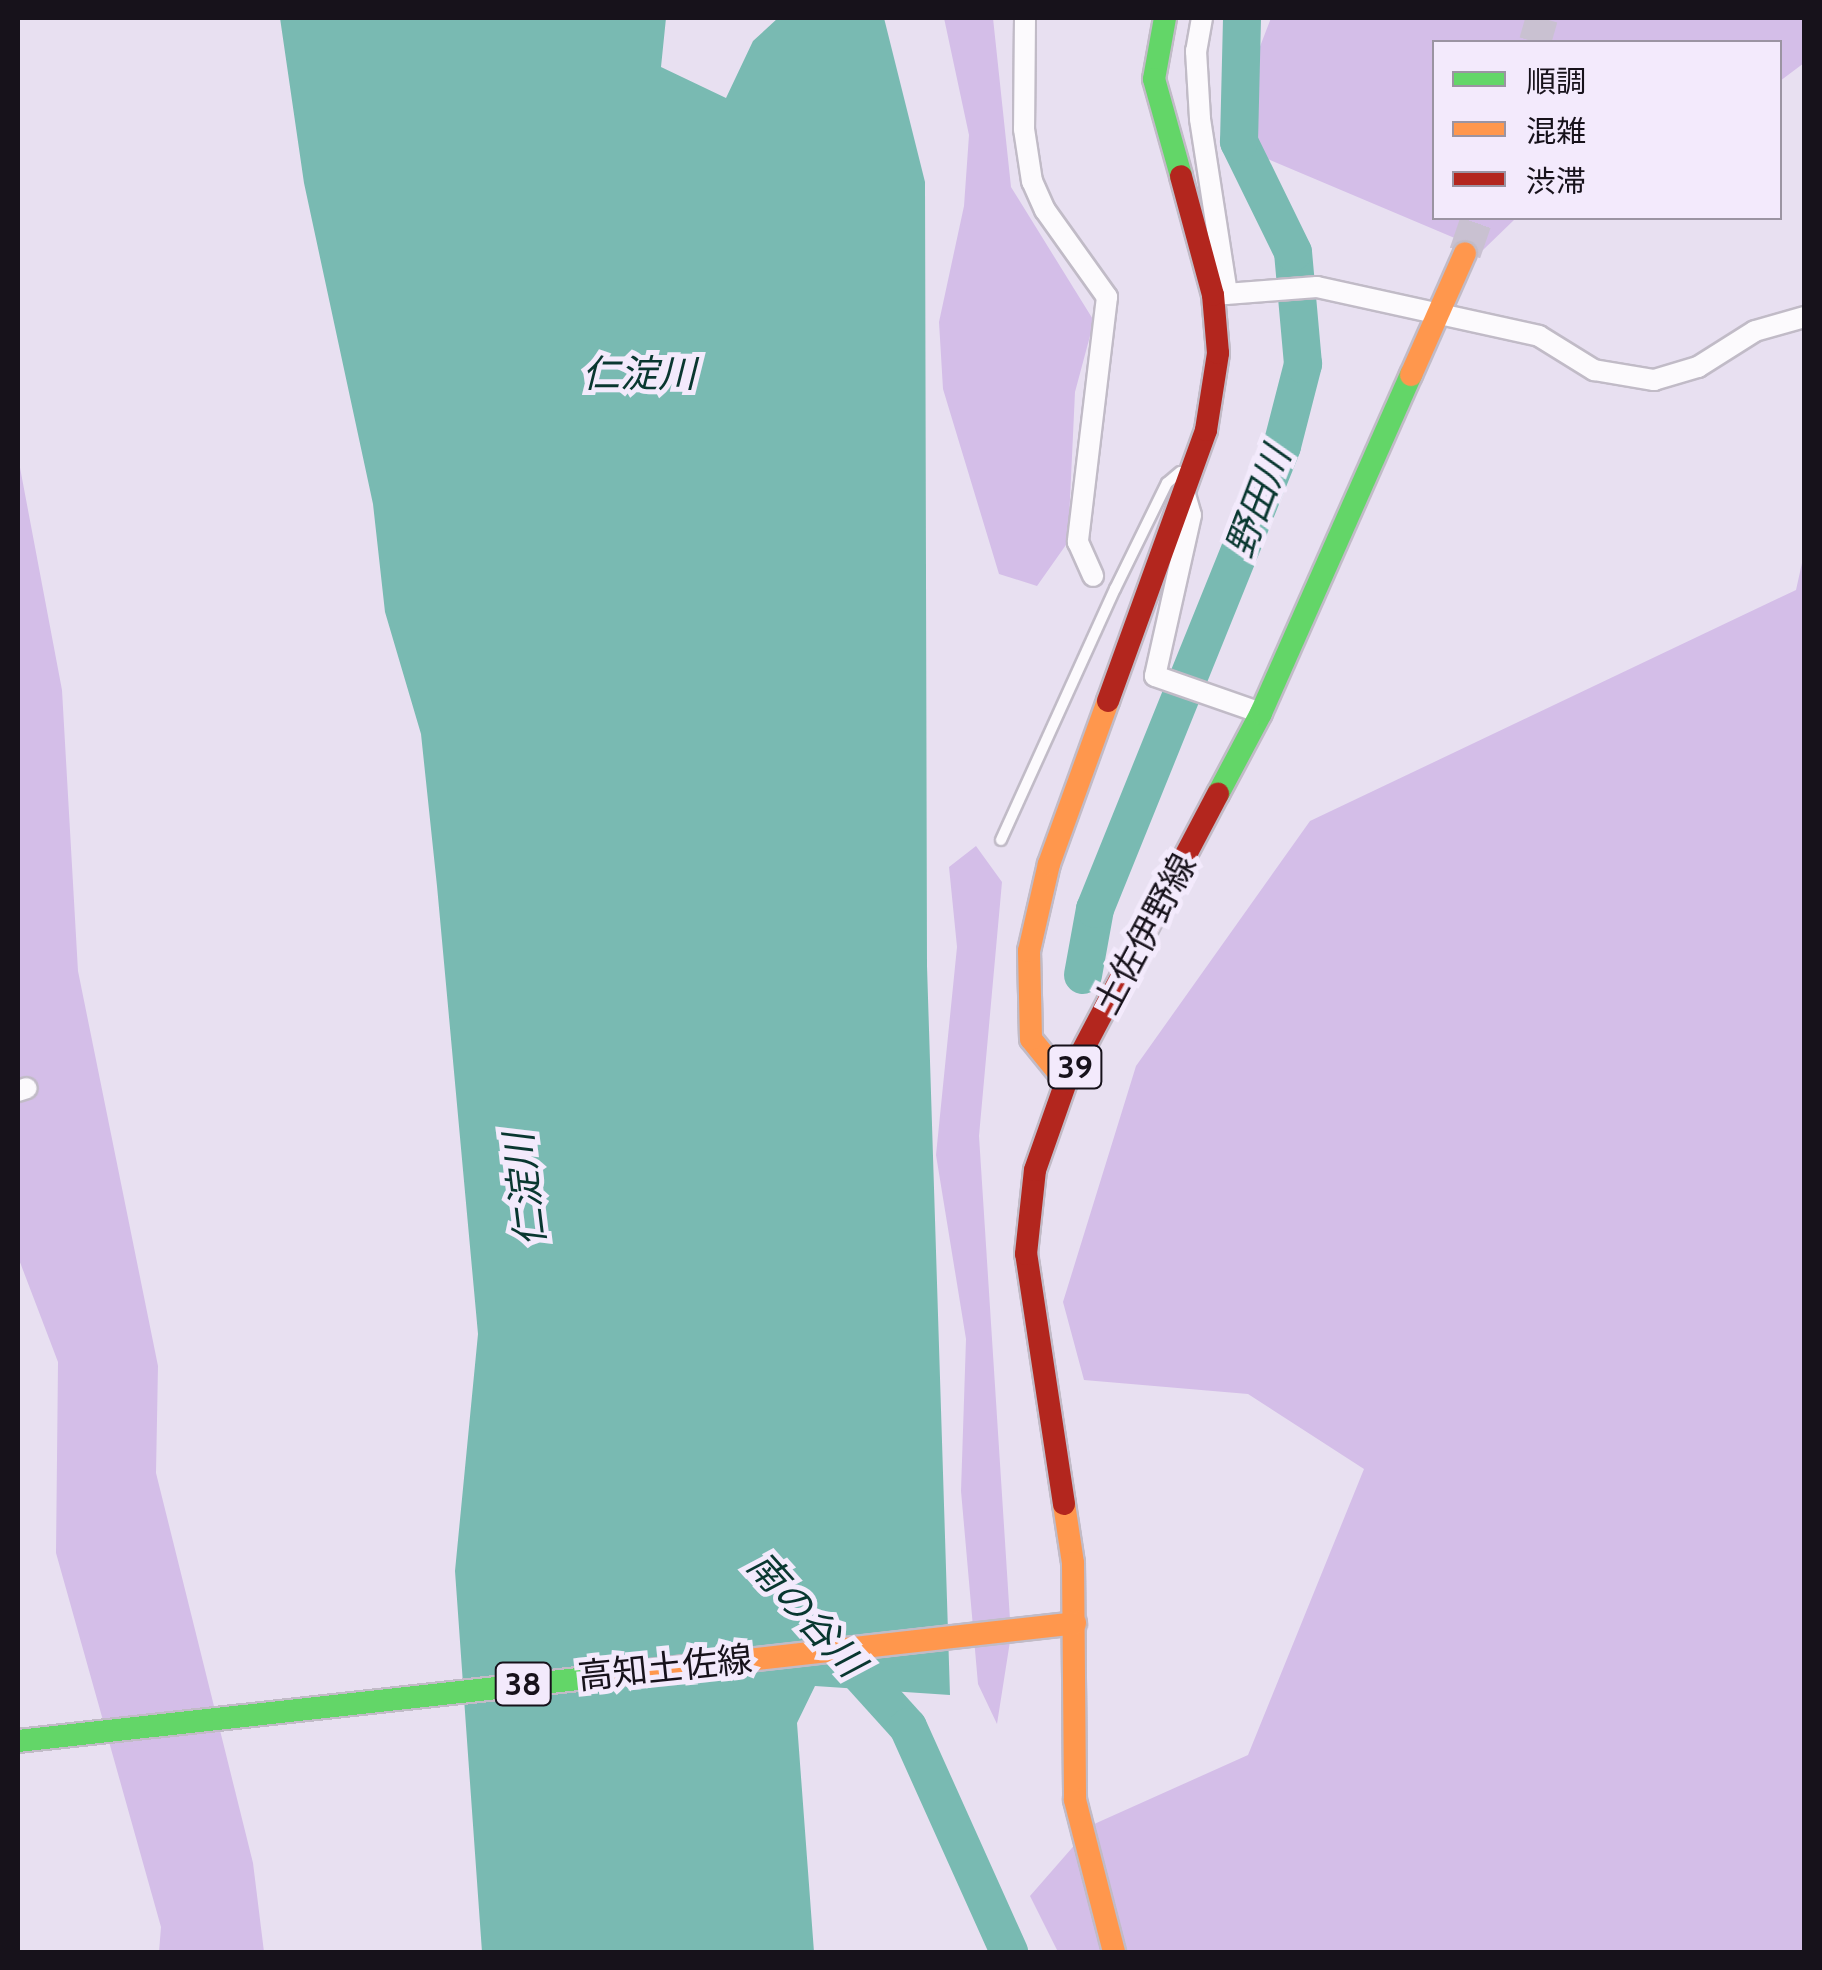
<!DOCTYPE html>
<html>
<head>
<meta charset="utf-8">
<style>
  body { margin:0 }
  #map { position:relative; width:1822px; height:1970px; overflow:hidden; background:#e8e0f1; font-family:Cabin,"Noto Sans JP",sans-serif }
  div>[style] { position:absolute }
  .forest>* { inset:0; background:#d4bee8 }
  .water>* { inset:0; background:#79bab2 }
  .river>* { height:38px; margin:-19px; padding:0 19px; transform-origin:19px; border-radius:19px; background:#79bab2 }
  .primary-tunnel>* { height:32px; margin-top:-16px; transform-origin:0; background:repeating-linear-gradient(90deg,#c9c1d1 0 32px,transparent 0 48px) }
  .roads { filter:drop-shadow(2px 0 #c1bbc7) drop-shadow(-2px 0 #c1bbc7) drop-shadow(0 2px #c1bbc7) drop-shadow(0 -2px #c1bbc7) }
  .lane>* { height:10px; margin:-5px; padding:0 5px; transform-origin:5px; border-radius:5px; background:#fcfafd }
  .street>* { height:20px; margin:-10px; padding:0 10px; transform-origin:10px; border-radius:10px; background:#fcfafd }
  .fast>* { height:22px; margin:-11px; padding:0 11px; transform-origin:11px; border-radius:11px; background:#63d668 }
  .slow>* { height:22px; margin:-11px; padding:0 11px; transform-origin:11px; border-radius:11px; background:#ff974d }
  .jam>* { height:22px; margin:-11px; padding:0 11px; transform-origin:11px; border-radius:11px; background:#b3261e }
  span { translate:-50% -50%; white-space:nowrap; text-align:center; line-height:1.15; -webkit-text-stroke:10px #f3eafc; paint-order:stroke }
  .shield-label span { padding:2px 8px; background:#f3eafc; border:2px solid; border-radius:8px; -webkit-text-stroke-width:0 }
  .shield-label { font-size:32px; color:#17121b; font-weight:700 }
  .street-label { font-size:35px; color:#17121b }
  .water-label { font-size:38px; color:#093730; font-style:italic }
  .frame { position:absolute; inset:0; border:20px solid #17121b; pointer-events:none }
  .legend { position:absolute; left:1432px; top:40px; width:350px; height:180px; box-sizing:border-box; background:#f3eafc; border:2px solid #9b94a2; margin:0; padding:12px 18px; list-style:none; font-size:30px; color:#17121b }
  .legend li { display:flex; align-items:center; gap:20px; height:50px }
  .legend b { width:50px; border:2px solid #9b94a2 }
</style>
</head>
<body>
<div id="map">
  <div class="forest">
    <i style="clip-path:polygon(944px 18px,993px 18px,1011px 187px,1094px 321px,1075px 392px,1068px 542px,1037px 586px,999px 574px,943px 389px,939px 322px,964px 206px,969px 135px)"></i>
    <i style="clip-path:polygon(1271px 18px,1804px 18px,1804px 63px,1780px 81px,1780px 42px,1434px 42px,1434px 218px,1516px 218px,1483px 250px,1249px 151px,1244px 88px)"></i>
    <i style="clip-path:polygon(18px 457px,62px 690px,78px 971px,158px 1366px,156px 1473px,253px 1863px,264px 1952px,159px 1952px,161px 1927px,56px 1553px,58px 1362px,18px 1257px)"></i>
    <i style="clip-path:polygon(1804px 554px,1804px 1952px,1058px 1952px,1030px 1896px,1092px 1825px,1248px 1755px,1364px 1469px,1248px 1394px,1084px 1380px,1063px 1302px,1136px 1066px,1310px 821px,1796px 590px)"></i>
    <i style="clip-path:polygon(976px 846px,1002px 882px,979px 1136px,1011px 1635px,997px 1724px,978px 1684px,961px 1491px,966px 1339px,936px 1155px,957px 947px,949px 867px)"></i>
  </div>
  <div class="water">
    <i style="clip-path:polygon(280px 18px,666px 18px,661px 67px,726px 98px,753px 41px,778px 18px,884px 18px,925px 182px,927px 966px,950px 1695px,815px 1686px,797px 1723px,814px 1952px,482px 1952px,455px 1571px,478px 1334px,437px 886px,421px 734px,385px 612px,373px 504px,304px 183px)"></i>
  </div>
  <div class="river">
    <i style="left:1083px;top:975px;width:67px;rotate:-79.7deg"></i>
    <i style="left:1095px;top:909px;width:499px;rotate:-68deg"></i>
    <i style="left:1282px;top:446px;width:85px;rotate:-75.6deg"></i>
    <i style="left:1303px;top:364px;width:112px;rotate:-95.1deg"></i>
    <i style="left:1293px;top:252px;width:123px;rotate:-116.1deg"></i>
    <i style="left:1239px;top:142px;width:124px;rotate:-88.6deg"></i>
    <i style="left:842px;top:1654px;width:98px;rotate:47.9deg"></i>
    <i style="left:908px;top:1727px;width:247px;rotate:65.8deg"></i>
  </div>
  <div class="primary-tunnel">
    <i style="left:1535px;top:42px;width:25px;rotate:-74deg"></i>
    <i style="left:1465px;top:253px;width:37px;rotate:-71deg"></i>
  </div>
  <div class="roads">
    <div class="lane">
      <i style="left:1001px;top:840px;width:276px;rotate:-65.6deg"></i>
      <i style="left:1115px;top:589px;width:118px;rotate:-63.9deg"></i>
      <i style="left:1167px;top:483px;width:17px;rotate:-40deg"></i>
    </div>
    <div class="street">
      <i style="left:1025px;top:18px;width:111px;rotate:90.5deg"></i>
      <i style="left:1024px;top:129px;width:53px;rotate:81.3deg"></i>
      <i style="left:1032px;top:181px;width:32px;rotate:66deg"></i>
      <i style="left:1045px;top:210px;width:107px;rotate:54.5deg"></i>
      <i style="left:1107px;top:297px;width:247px;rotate:96.8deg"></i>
      <i style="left:1078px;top:542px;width:37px;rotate:66deg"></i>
      <i style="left:1202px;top:18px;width:34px;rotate:100deg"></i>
      <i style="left:1196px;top:51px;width:68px;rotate:86.6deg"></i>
      <i style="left:1200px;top:119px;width:177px;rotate:81.2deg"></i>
      <i style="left:1213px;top:295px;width:104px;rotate:-4.4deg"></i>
      <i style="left:1317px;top:287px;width:227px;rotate:12.4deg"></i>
      <i style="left:1539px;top:336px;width:65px;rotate:31.7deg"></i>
      <i style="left:1594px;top:370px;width:61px;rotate:9.5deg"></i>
      <i style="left:1654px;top:380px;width:46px;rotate:-16.5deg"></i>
      <i style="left:1698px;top:367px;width:67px;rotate:-32.3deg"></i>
      <i style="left:1755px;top:331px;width:51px;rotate:-15.9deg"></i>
      <i style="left:1184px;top:491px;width:25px;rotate:74deg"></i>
      <i style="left:1191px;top:515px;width:165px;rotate:102.6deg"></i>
      <i style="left:1155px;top:676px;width:112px;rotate:19.2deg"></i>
      <i style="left:18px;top:1091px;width:9px;rotate:-18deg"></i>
    </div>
    <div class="fast">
      <i style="left:1165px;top:18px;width:62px;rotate:100.2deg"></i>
      <i style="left:1154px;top:79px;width:101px;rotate:74.4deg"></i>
      <i style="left:1218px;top:794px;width:92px;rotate:-62deg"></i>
      <i style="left:1261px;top:713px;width:370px;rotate:-66.1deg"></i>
      <i style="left:18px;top:1741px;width:591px;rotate:-6.32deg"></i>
    </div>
    <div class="slow">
      <i style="left:1411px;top:375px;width:133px;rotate:-66.1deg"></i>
      <i style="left:1066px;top:1082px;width:55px;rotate:-129.1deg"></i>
      <i style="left:1031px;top:1039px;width:88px;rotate:-91.3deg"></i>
      <i style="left:1029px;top:951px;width:89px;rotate:-77.1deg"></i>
      <i style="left:1049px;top:864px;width:173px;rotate:-70.1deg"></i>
      <i style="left:1064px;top:1504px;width:60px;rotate:81.3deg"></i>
      <i style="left:1073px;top:1563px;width:237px;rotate:89.5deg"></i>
      <i style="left:1075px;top:1800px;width:157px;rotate:75.6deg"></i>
      <i style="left:605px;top:1676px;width:473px;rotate:-6.4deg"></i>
    </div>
    <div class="jam">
      <i style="left:1108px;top:701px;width:288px;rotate:-70.1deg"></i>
      <i style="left:1206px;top:430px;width:78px;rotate:-81.1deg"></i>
      <i style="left:1218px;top:353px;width:58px;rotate:-94.9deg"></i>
      <i style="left:1213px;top:295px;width:123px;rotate:-105.1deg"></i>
      <i style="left:1064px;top:1504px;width:253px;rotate:-98.6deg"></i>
      <i style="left:1026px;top:1254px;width:84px;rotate:-83.9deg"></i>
      <i style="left:1035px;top:1170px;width:93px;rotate:-70.6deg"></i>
      <i style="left:1066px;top:1082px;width:326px;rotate:-62.2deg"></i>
    </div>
  </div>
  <div class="shield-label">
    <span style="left:1075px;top:1067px">39</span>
    <span style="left:523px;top:1684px">38</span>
  </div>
  <div class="street-label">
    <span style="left:1145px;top:934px;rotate:-62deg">土佐伊野線</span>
    <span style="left:665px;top:1668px;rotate:-6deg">高知土佐線</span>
  </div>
  <div class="water-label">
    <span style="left:639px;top:374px">仁淀川</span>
    <span style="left:1258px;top:502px;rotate:-69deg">野田川</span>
    <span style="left:525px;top:1190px;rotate:-97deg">仁淀川</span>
    <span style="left:806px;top:1614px;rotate:48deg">南の谷川</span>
  </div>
  <div class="frame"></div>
  <ul class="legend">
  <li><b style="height:12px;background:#63d668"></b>順調</li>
  <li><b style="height:12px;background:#ff974d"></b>混雑</li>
  <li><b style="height:12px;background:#b3261e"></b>渋滞</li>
  </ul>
</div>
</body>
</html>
